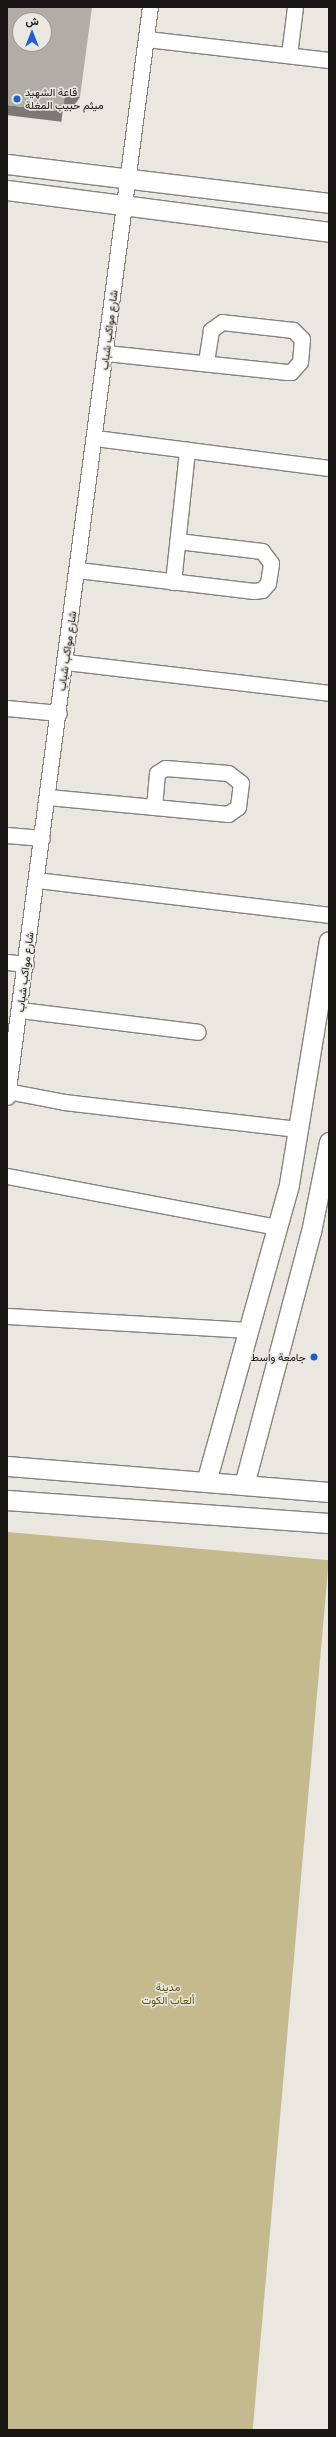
<!DOCTYPE html>
<html>
<head>
<meta charset="utf-8">
<style>
  body { margin:0 }
  #map { position:relative; width:336px; height:2437px; overflow:hidden; background:#e9e7df; font-family:Ubuntu,Vazirmatn,sans-serif }
  div>[style] { position:absolute }
  .green>* { inset:0; background:#c5b98e; transform-origin:0 0 }
  .roads { filter:drop-shadow(1px 0 #85837c) drop-shadow(-1px 0 #85837c) drop-shadow(0 1px #85837c) drop-shadow(0 -1px #85837c) }
  .minor>* { height:15px; margin:-7.5px; padding:0 7.5px; transform-origin:7.5px; border-radius:7.5px; background:#fff }
  .tertiary>* { height:19px; margin:-9.5px; padding:0 9.5px; transform-origin:9.5px; border-radius:9.5px; background:#fff }
  .shaded-wall>* { inset:0; background:#7a7974; transform-origin:0 0 }
  .building>* { inset:0; background:#afada5 }
  .dots>* { width:11px; height:11px; translate:-50% -50%; box-sizing:border-box; border:2px solid #e9e7df; border-radius:50% }
  span { translate:-50% -50%; white-space:nowrap; text-align:center; line-height:1.15; -webkit-text-stroke:3px #e9e7df; paint-order:stroke }
  .poi-label { font-size:11px; color:#181714 }
  .left { translate:0 -50%; text-align:left }
  .right { translate:-100% -50%; text-align:right }
  .street-label { font-size:11px; color:#181714 }
  .park-label { font-size:11px; color:#614f01 }
  .frame { position:absolute; inset:0; border:8px solid #181714; pointer-events:none }
  .north { position:absolute; left:12px; top:12px; width:40px; height:40px; box-sizing:border-box; background:#e9e7df; border:1px solid #95948e; border-radius:50%; rotate:0deg; font-size:11px; font-weight:700; line-height:16px; text-align:center; color:#181714 }
  .north::after { content:''; display:block; margin:auto; width:14px; height:18px; background:#205fcb; clip-path:polygon(50% 0,100% 100%,50% 72%,0 100%) }
</style>
</head>
<body>
<div id="map">
  <div class="green">
    <i style="left:7px;top:1532px;width:323px;height:898px;rotate:5deg"></i>
  </div>
  <div class="roads">
    <div class="minor">
      <i style="left:147px;top:39px;width:183px;rotate:6.6deg"></i>
      <i style="left:289px;top:55px;width:48px;rotate:-82.9deg"></i>
      <i style="left:106px;top:353px;width:182px;rotate:6deg"></i>
      <i style="left:287px;top:372px;width:4px"></i>
      <i style="left:291px;top:372px;width:13px;rotate:-48deg"></i>
      <i style="left:300px;top:362px;width:23px;rotate:-85deg"></i>
      <i style="left:302px;top:339px;width:13px;rotate:-135deg"></i>
      <i style="left:293px;top:330px;width:71px;rotate:-173.6deg"></i>
      <i style="left:222px;top:322px;width:14px;rotate:144deg"></i>
      <i style="left:211px;top:330px;width:33px;rotate:99deg"></i>
      <i style="left:95px;top:438px;width:236px;rotate:7.3deg"></i>
      <i style="left:78px;top:570px;width:177px;rotate:6.8deg"></i>
      <i style="left:254px;top:591px;width:8px;rotate:-7deg"></i>
      <i style="left:262px;top:590px;width:9px;rotate:-49deg"></i>
      <i style="left:268px;top:583px;width:20px;rotate:-81deg"></i>
      <i style="left:271px;top:563px;width:15px;rotate:-127deg"></i>
      <i style="left:262px;top:551px;width:85px;rotate:-173.2deg"></i>
      <i style="left:173px;top:582px;width:133px;rotate:-83.9deg"></i>
      <i style="left:66px;top:662px;width:265px;rotate:6.7deg"></i>
      <i style="left:7px;top:708px;width:52px;rotate:5.5deg"></i>
      <i style="left:48px;top:797px;width:181px;rotate:5.4deg"></i>
      <i style="left:228px;top:814px;width:12px;rotate:-35deg"></i>
      <i style="left:238px;top:807px;width:24px;rotate:-83deg"></i>
      <i style="left:241px;top:783px;width:16px;rotate:-142deg"></i>
      <i style="left:228px;top:773px;width:63px;rotate:-175.5deg"></i>
      <i style="left:165px;top:768px;width:9px;rotate:148deg"></i>
      <i style="left:157px;top:773px;width:34px;rotate:95deg"></i>
      <i style="left:7px;top:835px;width:35px;rotate:5deg"></i>
      <i style="left:37px;top:880px;width:294px;rotate:6.8deg"></i>
      <i style="left:7px;top:962px;width:19px;rotate:6deg"></i>
      <i style="left:20px;top:1010px;width:179px;rotate:7deg"></i>
      <i style="left:7px;top:1091px;width:58px;rotate:10.9deg"></i>
      <i style="left:64px;top:1102px;width:237px;rotate:6.6deg"></i>
      <i style="left:7px;top:1097px;width:1099px;rotate:-82.53deg"></i>
      <i style="left:7px;top:1176px;width:276px;rotate:10.7deg"></i>
      <i style="left:7px;top:1316px;width:243px;rotate:3.3deg"></i>
    </div>
    <div class="tertiary">
      <i style="left:7px;top:164px;width:324px;rotate:6.9deg"></i>
      <i style="left:7px;top:190px;width:325px;rotate:7.4deg"></i>
      <i style="left:7px;top:1466px;width:323px;rotate:4.6deg"></i>
      <i style="left:206px;top:1482px;width:309px;rotate:-74.4deg"></i>
      <i style="left:289px;top:1184px;width:246px;rotate:-80.7deg"></i>
      <i style="left:244px;top:1485px;width:262px;rotate:-75.2deg"></i>
      <i style="left:311px;top:1232px;width:92px;rotate:-78.7deg"></i>
      <i style="left:7px;top:1500px;width:323px;rotate:4.1deg"></i>
    </div>
  </div>
  <div class="shaded-wall">
    <i style="clip-path:polygon(65px 95px,80px 97px,74px 106px,59px 104px)"></i>
    <i style="left:7px;top:105px;width:56px;height:10px;rotate:7deg"></i>
  </div>
  <div class="building">
    <i style="clip-path:polygon(evenodd,7px 7px,92px 7px,80px 97px,65px 95px,63px 112px,7px 105px,7px 7px,20px 20px,44px 20px,44px 44px,20px 44px,20px 20px)"></i>
  </div>
  <div class="dots">
    <i style="left:17px;top:99px;background:#205fcb"></i>
    <i style="left:314px;top:1357px;background:#205fcb"></i>
  </div>
  <div class="poi-label">
    <span class="left" style="left:25px;top:99px">قاعة الشهيد<br>ميثم حبيب المغلة</span>
    <span class="right" style="left:306px;top:1357px">جامعة واسط</span>
  </div>
  <div class="street-label">
    <span style="left:109px;top:330px;rotate:-83deg">شارع مواكب شباب</span>
    <span style="left:67px;top:651px;rotate:-82deg">شارع مواكب شباب</span>
    <span style="left:25px;top:972px;rotate:-83deg">شارع مواكب شباب</span>
  </div>
  <div class="park-label">
    <span style="left:168px;top:1994px">مدينة<br>ألعاب الكوت</span>
  </div>
  <div class="frame"></div>
  <div class="north">ش</div>
</div>
</body>
</html>
